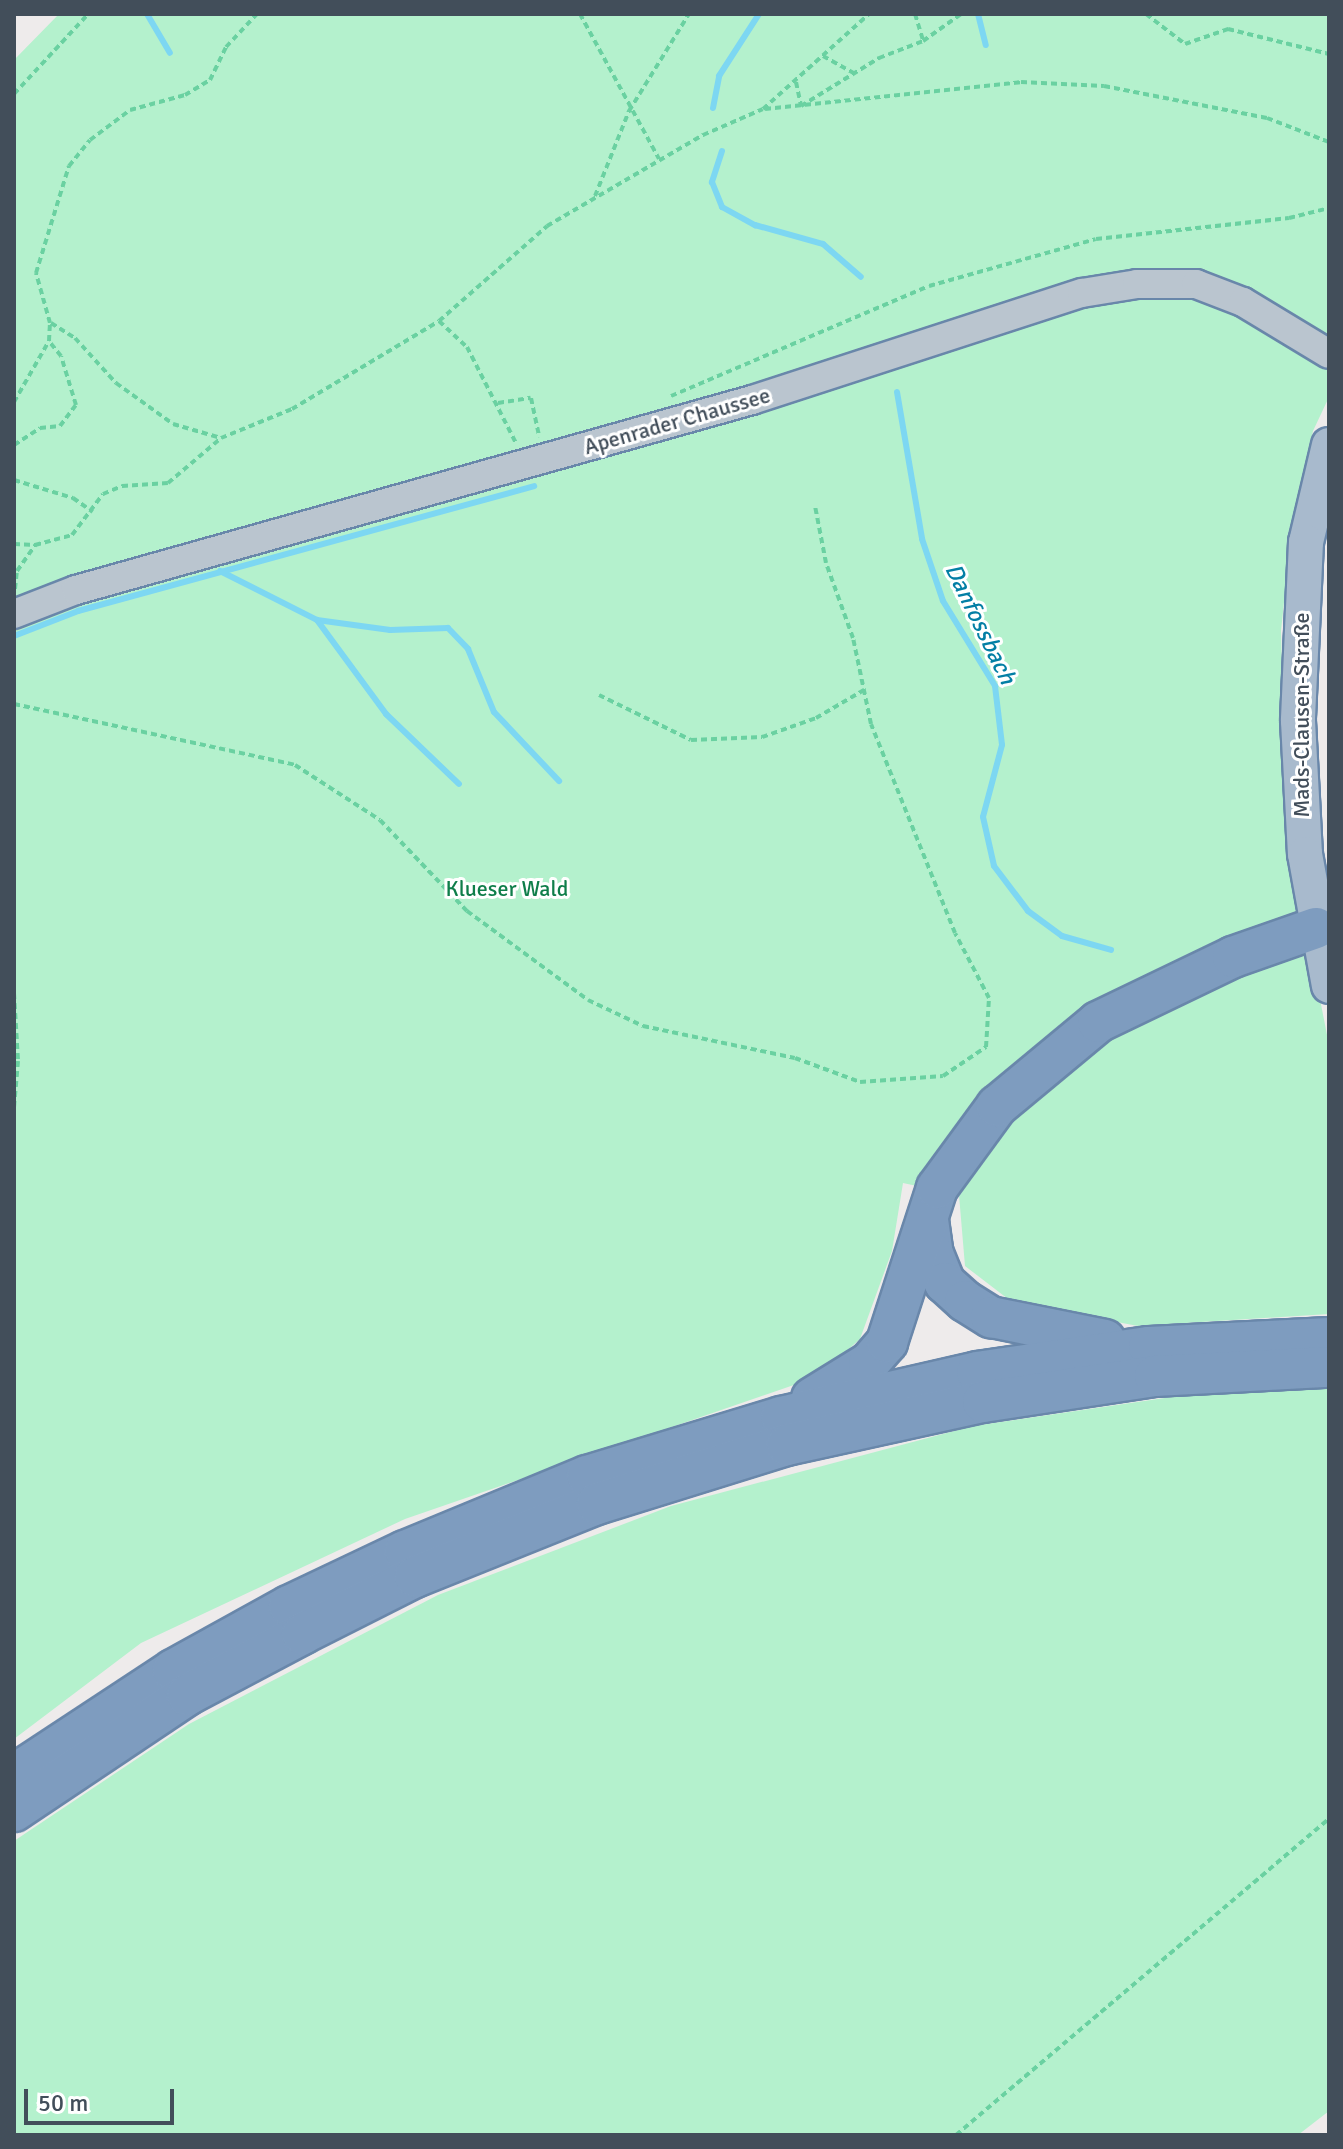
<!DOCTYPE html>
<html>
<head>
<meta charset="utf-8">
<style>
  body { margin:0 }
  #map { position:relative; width:1343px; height:2149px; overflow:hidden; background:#eeebeb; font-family:Signika,sans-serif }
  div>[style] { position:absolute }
  .green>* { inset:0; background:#b4f1cd }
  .stream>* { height:6px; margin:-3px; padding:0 3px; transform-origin:3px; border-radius:3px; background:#7dd7f2 }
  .path>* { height:4px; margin-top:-2px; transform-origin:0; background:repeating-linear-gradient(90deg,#6ad1a1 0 6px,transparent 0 10px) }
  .roads { filter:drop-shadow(2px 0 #6987aa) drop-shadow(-2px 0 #6987aa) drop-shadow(0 2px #6987aa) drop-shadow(0 -2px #6987aa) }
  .minor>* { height:28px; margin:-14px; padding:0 14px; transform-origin:14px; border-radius:14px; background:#bac5cf }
  .major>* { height:34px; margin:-17px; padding:0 17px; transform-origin:17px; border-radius:17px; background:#a8bacd }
  .highway>* { height:40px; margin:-20px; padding:0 20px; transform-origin:20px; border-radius:20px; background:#7e9cbf }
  span { translate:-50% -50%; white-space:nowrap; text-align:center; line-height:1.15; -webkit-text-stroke:6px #fff; paint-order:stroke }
  .street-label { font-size:22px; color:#424e5a }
  .park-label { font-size:22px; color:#0f7e4a }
  .water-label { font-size:24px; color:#037fa5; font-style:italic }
  .frame { position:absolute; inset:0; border:16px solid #424e5a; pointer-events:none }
  .scale { position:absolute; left:24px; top:2089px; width:150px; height:36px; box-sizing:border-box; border:4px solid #424e5a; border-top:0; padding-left:10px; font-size:24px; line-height:28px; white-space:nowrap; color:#424e5a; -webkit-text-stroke:6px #fff; paint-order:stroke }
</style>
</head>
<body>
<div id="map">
  <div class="green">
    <i style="clip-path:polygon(59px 14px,1329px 14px,1329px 397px,1313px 431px,1292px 526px,1281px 631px,1286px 826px,1329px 1045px,1329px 1314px,1138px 1326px,1012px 1302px,965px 1266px,959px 1195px,903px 1183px,892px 1251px,860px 1339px,817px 1377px,405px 1519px,141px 1643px,14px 1739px,14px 60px)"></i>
    <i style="clip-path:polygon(1329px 1383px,1329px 2111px,1298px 2135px,14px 2135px,14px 1841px,189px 1724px,438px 1595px,671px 1506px,973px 1426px,1192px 1394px)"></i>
  </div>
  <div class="stream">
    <i style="left:147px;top:14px;width:45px;rotate:59.5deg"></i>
    <i style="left:978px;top:14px;width:32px;rotate:76deg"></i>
    <i style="left:713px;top:108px;width:33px;rotate:-79deg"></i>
    <i style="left:719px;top:76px;width:74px;rotate:-57.2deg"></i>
    <i style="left:722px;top:151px;width:33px;rotate:108deg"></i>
    <i style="left:712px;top:182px;width:27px;rotate:68deg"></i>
    <i style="left:722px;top:207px;width:38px;rotate:29deg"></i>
    <i style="left:755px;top:225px;width:71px;rotate:15.6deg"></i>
    <i style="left:823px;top:244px;width:50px;rotate:41deg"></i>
    <i style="left:897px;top:392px;width:149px;rotate:80.3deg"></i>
    <i style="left:922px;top:539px;width:65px;rotate:71.3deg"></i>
    <i style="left:943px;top:601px;width:100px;rotate:58.5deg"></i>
    <i style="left:995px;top:686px;width:59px;rotate:83.2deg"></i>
    <i style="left:1002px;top:745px;width:74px;rotate:104.8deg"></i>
    <i style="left:983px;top:817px;width:50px;rotate:77.3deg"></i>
    <i style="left:994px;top:866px;width:56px;rotate:52.9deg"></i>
    <i style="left:1028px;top:911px;width:42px;rotate:36.3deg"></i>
    <i style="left:1062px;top:936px;width:51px;rotate:15.9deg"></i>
    <i style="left:220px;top:571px;width:109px;rotate:26.8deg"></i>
    <i style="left:317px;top:620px;width:74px;rotate:7.8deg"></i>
    <i style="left:390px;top:630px;width:58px;rotate:-2deg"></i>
    <i style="left:448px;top:628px;width:29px;rotate:46deg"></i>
    <i style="left:468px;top:649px;width:68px;rotate:67.6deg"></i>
    <i style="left:494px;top:712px;width:95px;rotate:46.7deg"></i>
    <i style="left:317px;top:620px;width:117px;rotate:53.7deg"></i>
    <i style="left:386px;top:714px;width:101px;rotate:43.8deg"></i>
    <i style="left:14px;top:636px;width:69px;rotate:-21.3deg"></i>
    <i style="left:78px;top:611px;width:473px;rotate:-15.3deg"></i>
  </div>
  <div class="path">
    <i style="left:580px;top:14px;width:165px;rotate:61.4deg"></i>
    <i style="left:915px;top:14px;width:28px;rotate:73deg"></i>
    <i style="left:1146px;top:14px;width:49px;rotate:37.6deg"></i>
    <i style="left:1185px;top:44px;width:46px;rotate:-19.2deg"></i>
    <i style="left:1228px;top:29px;width:104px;rotate:13.9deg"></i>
    <i style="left:823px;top:56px;width:35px;rotate:29deg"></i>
    <i style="left:796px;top:82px;width:25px;rotate:78deg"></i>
    <i style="left:801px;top:106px;width:92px;rotate:-31.6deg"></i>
    <i style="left:879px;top:58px;width:47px;rotate:-21.1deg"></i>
    <i style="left:923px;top:41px;width:47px;rotate:-35.4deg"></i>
    <i style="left:14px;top:94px;width:109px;rotate:-47.2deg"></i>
    <i style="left:765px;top:109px;width:257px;rotate:-6deg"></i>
    <i style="left:1021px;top:82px;width:83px;rotate:2.8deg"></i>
    <i style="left:1104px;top:86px;width:166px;rotate:11.1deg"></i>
    <i style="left:1267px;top:118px;width:66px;rotate:21.2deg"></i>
    <i style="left:595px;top:196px;width:92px;rotate:-68.2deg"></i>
    <i style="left:629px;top:111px;width:114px;rotate:-58.3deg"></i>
    <i style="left:439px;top:321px;width:38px;rotate:43deg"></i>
    <i style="left:467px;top:347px;width:108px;rotate:63deg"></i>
    <i style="left:51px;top:323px;width:28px;rotate:32deg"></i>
    <i style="left:75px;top:338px;width:61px;rotate:47.7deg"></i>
    <i style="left:116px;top:383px;width:70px;rotate:35.7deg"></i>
    <i style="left:173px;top:424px;width:50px;rotate:16.3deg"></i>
    <i style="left:671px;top:396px;width:280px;rotate:-23.1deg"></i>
    <i style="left:929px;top:286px;width:173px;rotate:-15.7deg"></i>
    <i style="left:1096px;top:239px;width:194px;rotate:-6.2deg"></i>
    <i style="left:1289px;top:218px;width:41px;rotate:-14deg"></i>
    <i style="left:14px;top:402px;width:70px;rotate:-60.2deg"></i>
    <i style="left:49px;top:341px;width:18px;rotate:-87deg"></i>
    <i style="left:50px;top:323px;width:52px;rotate:-105.6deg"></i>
    <i style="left:36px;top:273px;width:112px;rotate:-72.9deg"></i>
    <i style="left:69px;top:166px;width:33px;rotate:-51deg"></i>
    <i style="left:90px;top:140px;width:50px;rotate:-36.9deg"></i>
    <i style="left:130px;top:110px;width:57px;rotate:-15.3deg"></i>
    <i style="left:185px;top:95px;width:29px;rotate:-31deg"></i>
    <i style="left:210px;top:80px;width:37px;rotate:-64deg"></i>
    <i style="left:226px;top:47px;width:45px;rotate:-46.8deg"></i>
    <i style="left:498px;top:403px;width:33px;rotate:-9deg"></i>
    <i style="left:531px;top:398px;width:40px;rotate:78deg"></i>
    <i style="left:14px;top:445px;width:31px;rotate:-33deg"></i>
    <i style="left:40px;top:428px;width:20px;rotate:-6deg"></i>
    <i style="left:60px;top:426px;width:26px;rotate:-53deg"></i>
    <i style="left:76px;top:405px;width:51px;rotate:-107deg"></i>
    <i style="left:61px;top:356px;width:19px;rotate:-129deg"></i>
    <i style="left:14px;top:480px;width:62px;rotate:17deg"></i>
    <i style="left:73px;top:498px;width:24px;rotate:35deg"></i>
    <i style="left:14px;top:544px;width:21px;rotate:3deg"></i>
    <i style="left:35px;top:545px;width:38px;rotate:-15deg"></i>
    <i style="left:72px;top:535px;width:51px;rotate:-52.9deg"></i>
    <i style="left:103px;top:494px;width:21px;rotate:-23deg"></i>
    <i style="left:122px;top:486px;width:46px;rotate:-3.7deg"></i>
    <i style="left:168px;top:483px;width:70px;rotate:-40.3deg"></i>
    <i style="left:221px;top:438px;width:77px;rotate:-22.2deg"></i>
    <i style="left:292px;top:409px;width:171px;rotate:-30.9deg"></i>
    <i style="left:439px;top:321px;width:144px;rotate:-41.3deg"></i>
    <i style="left:547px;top:226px;width:181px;rotate:-30.3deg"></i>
    <i style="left:703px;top:135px;width:65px;rotate:-23.4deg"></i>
    <i style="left:763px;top:109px;width:142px;rotate:-41.9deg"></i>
    <i style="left:15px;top:589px;width:18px;rotate:-84deg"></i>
    <i style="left:17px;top:571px;width:32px;rotate:-55deg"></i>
    <i style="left:599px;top:695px;width:102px;rotate:26.1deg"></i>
    <i style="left:691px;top:740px;width:71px;rotate:-2.4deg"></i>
    <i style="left:762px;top:737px;width:57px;rotate:-19.4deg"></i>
    <i style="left:816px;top:718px;width:56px;rotate:-30.3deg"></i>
    <i style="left:14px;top:704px;width:288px;rotate:12.2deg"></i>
    <i style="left:295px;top:765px;width:101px;rotate:32.9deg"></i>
    <i style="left:380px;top:820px;width:126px;rotate:46.3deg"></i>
    <i style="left:467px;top:911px;width:150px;rotate:36.3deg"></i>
    <i style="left:588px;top:1000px;width:61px;rotate:25.3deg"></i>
    <i style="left:643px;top:1026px;width:155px;rotate:11.9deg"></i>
    <i style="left:795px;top:1058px;width:69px;rotate:20.3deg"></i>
    <i style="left:860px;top:1082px;width:83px;rotate:-4.1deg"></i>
    <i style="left:943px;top:1076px;width:52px;rotate:-34deg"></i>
    <i style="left:986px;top:1047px;width:49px;rotate:-86.5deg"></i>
    <i style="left:989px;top:998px;width:73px;rotate:-117.6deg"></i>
    <i style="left:955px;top:933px;width:225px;rotate:-111.9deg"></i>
    <i style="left:871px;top:724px;width:88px;rotate:-101.8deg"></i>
    <i style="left:853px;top:638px;width:80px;rotate:-109.8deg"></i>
    <i style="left:826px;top:563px;width:58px;rotate:-100.9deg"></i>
    <i style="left:14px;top:993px;width:68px;rotate:86.6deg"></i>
    <i style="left:18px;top:1061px;width:47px;rotate:94.9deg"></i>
    <i style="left:956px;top:2135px;width:489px;rotate:-40.3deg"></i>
  </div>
  <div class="roads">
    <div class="minor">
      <i style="left:14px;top:614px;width:66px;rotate:-21.2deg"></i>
      <i style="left:76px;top:590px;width:702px;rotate:-15.7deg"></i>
      <i style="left:752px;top:400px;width:347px;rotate:-18deg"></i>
      <i style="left:1082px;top:293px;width:56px;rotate:-9.3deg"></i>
      <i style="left:1137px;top:284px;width:59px"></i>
      <i style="left:1196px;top:284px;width:50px;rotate:21deg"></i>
      <i style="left:1243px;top:302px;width:100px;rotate:31.2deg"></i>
    </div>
    <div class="major">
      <i style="left:1329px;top:445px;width:100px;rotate:103.3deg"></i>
      <i style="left:1306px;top:542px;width:179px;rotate:92.6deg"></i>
      <i style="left:1298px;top:721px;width:133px;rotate:87deg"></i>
      <i style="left:1305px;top:854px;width:134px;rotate:79.7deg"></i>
    </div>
    <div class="highway">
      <i style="left:928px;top:1220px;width:34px;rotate:82deg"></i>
      <i style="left:933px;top:1254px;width:31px;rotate:68deg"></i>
      <i style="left:945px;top:1283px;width:27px;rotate:42deg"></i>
      <i style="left:965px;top:1301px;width:31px;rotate:32deg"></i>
      <i style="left:991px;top:1317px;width:116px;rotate:11.4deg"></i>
      <i style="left:812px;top:1398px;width:67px;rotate:-31.6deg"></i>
      <i style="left:869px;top:1363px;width:28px;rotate:-49deg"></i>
      <i style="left:887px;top:1342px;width:162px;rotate:-72deg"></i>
      <i style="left:937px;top:1188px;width:102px;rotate:-53.8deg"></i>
      <i style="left:997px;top:1106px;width:131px;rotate:-39.7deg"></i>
      <i style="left:1098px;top:1022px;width:150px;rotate:-25.7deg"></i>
      <i style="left:1233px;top:957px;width:88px;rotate:-19.3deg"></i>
      <i style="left:14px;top:1775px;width:191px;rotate:-33.4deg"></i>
      <i style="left:173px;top:1670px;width:132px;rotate:-28.9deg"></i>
      <i style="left:289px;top:1606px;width:128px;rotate:-25.4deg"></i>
      <i style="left:405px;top:1551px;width:197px;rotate:-22.4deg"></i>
      <i style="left:587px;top:1476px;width:203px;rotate:-16.9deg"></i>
      <i style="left:781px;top:1417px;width:201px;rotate:-12.9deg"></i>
      <i style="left:977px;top:1372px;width:174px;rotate:-8.3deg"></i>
      <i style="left:1149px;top:1347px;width:180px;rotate:-2.9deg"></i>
      <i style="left:14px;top:1811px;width:208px;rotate:-33.8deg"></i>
      <i style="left:187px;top:1695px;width:130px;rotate:-27.9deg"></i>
      <i style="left:302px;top:1634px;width:127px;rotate:-26.8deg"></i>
      <i style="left:415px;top:1577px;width:196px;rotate:-21.9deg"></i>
      <i style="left:597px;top:1504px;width:199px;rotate:-17.3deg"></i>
      <i style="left:787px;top:1445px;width:201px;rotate:-12.4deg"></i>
      <i style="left:983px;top:1402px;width:174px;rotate:-8.6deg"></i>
      <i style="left:1155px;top:1376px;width:174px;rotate:-3deg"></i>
    </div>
  </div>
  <div class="street-label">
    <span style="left:677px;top:421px;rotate:-16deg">Apenrader Chaussee</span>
    <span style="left:1302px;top:715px;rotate:-90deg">Mads-Clausen-Straße</span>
  </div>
  <div class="park-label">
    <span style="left:507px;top:889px">Klueser Wald</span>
  </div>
  <div class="water-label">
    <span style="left:980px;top:624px;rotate:64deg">Danfossbach</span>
  </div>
  <div class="frame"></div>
  <div class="scale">50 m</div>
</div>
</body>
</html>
